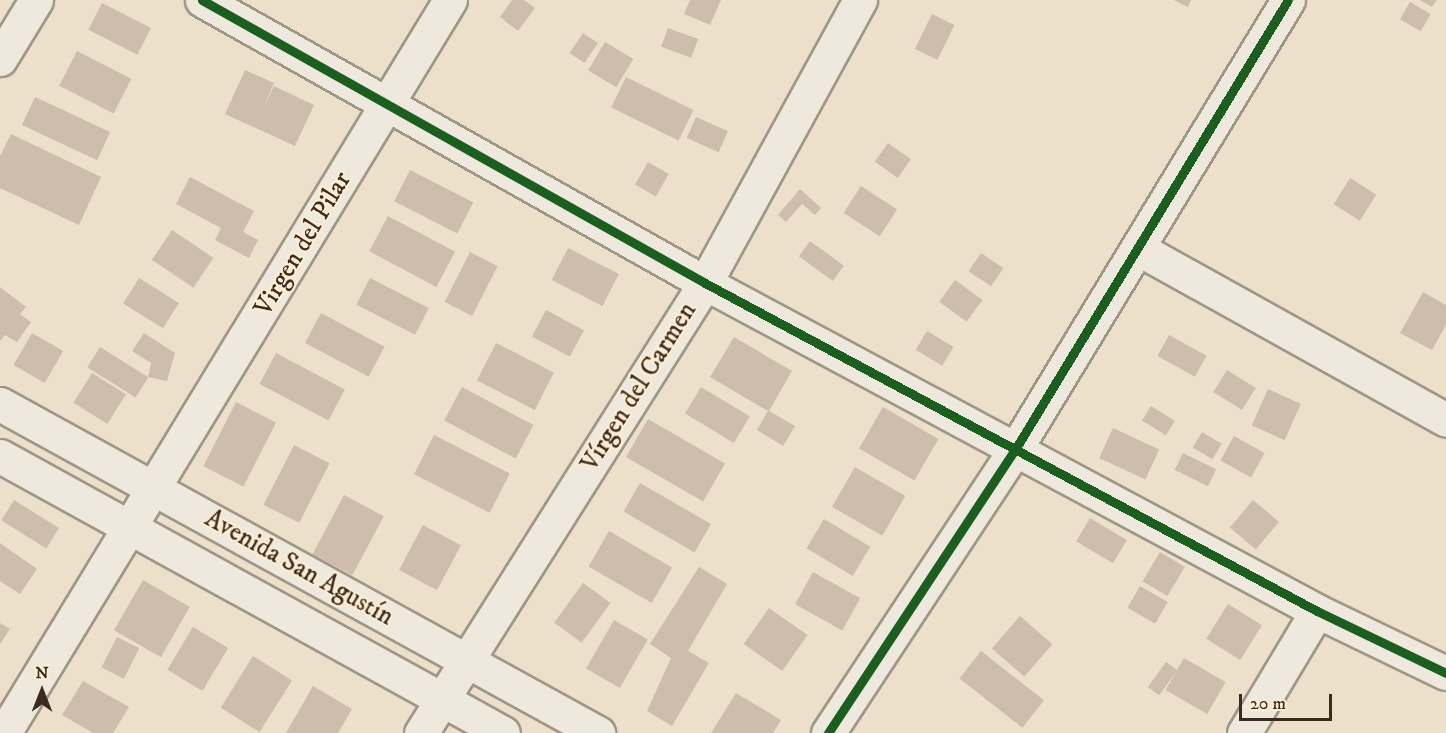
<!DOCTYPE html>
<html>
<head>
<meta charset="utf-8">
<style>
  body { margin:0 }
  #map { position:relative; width:1446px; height:733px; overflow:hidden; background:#ece0ca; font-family:"IM FELL DW Pica",serif }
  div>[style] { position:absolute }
  .building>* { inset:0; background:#cebdac; transform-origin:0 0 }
  .roads { filter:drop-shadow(2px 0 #9f9688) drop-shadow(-2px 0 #9f9688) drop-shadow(0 2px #9f9688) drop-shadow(0 -2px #9f9688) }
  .minor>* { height:33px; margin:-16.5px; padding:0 16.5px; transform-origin:16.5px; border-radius:16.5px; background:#efe8dd }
  .cycleway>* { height:9px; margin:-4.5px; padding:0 4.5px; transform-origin:4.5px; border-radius:4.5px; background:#1b5e20 }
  span { translate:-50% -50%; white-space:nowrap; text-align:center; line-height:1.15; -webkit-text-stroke:4.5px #fcedd3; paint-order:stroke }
  .street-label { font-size:26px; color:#3d2a1f }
  .north { position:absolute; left:12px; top:661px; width:60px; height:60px; -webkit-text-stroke:4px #fcedd3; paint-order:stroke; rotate:0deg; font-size:16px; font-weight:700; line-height:24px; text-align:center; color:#3d2a1f }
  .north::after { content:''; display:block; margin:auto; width:21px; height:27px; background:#3d2a1f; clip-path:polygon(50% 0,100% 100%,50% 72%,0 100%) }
  .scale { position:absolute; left:1239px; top:694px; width:93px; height:27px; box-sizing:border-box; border:3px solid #3d2a1f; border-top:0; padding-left:8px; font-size:18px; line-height:21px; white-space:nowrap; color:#3d2a1f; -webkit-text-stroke:4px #fcedd3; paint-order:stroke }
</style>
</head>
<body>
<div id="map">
  <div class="building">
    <i style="clip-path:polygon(512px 0,524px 0,535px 8px,518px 31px,500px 17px)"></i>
    <i style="clip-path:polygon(690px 0,721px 0,710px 25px,684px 14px)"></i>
    <i style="clip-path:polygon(1174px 0,1191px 0,1188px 7px)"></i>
    <i style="clip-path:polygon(1420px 0,1437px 0,1432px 7px)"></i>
    <i style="left:1410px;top:2px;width:24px;height:20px;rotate:30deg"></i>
    <i style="left:102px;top:3px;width:55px;height:30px;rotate:27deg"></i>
    <i style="left:932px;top:14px;width:25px;height:39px;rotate:26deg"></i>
    <i style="left:668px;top:28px;width:32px;height:20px;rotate:20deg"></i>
    <i style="left:583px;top:33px;width:18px;height:24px;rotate:34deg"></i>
    <i style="left:605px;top:42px;width:33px;height:33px;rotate:31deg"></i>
    <i style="left:77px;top:51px;width:61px;height:39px;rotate:27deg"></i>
    <i style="clip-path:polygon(245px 70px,274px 83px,263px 108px,274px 86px,314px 105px,295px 146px,225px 114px)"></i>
    <i style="left:626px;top:77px;width:75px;height:34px;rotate:26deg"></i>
    <i style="left:35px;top:97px;width:83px;height:31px;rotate:25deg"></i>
    <i style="left:696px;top:117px;width:35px;height:23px;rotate:24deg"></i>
    <i style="clip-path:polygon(11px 134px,101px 177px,79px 225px,0 188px,0 156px)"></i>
    <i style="left:888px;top:143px;width:28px;height:23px;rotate:35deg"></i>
    <i style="left:648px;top:162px;width:24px;height:26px;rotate:30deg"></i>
    <i style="left:410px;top:170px;width:71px;height:35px;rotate:27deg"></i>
    <i style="clip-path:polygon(190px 177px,254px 211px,243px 232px,258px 240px,249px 258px,215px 240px,221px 228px,176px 204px)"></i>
    <i style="left:1350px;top:178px;width:31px;height:31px;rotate:32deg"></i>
    <i style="left:861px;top:186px;width:43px;height:32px;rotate:33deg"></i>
    <i style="clip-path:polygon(800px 189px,821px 208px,815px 215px,802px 204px,786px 222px,778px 215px)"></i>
    <i style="left:388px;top:216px;width:76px;height:40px;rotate:28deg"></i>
    <i style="left:172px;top:230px;width:50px;height:36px;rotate:34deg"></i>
    <i style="left:810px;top:241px;width:42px;height:19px;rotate:36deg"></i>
    <i style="left:568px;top:248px;width:57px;height:36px;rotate:27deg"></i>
    <i style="left:470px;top:252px;width:31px;height:56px;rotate:27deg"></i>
    <i style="left:981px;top:253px;width:27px;height:22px;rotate:34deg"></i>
    <i style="left:139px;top:278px;width:47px;height:30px;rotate:32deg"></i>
    <i style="left:370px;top:278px;width:66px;height:30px;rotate:27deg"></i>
    <i style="left:955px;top:280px;width:34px;height:27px;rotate:36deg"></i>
    <i style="clip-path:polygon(0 287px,26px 307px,20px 314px,31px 322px,17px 342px,5px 335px,0 341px)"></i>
    <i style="clip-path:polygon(1423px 292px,1446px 305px,1446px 325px,1432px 350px,1400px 333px)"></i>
    <i style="left:546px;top:310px;width:43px;height:30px;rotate:28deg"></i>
    <i style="left:321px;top:313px;width:72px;height:34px;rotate:28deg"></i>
    <i style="left:927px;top:331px;width:31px;height:22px;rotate:31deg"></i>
    <i style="left:32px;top:333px;width:36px;height:37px;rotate:30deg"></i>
    <i style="clip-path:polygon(144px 333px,175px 353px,167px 381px,148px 377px,151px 363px,132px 351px)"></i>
    <i style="left:1169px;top:335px;width:43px;height:24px;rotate:29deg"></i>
    <i style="clip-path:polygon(734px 337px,792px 371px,769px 411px,795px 426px,783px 446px,757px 430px,768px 411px,710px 377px)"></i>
    <i style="left:496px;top:343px;width:65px;height:42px;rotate:27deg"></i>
    <i style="left:100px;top:347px;width:57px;height:24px;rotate:32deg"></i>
    <i style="left:276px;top:353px;width:78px;height:35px;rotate:28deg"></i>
    <i style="left:1227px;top:370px;width:34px;height:26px;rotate:32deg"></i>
    <i style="left:92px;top:373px;width:40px;height:35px;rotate:32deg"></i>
    <i style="left:462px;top:387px;width:81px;height:38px;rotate:28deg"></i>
    <i style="left:701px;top:387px;width:57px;height:31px;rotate:31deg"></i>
    <i style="left:1268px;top:389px;width:36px;height:40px;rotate:24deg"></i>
    <i style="left:236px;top:402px;width:45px;height:72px;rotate:27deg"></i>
    <i style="left:1151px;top:406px;width:28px;height:17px;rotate:32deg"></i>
    <i style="left:883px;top:407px;width:64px;height:48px;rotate:30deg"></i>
    <i style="left:648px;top:419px;width:89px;height:44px;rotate:30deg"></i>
    <i style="left:1113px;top:428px;width:51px;height:33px;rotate:25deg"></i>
    <i style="left:1202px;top:432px;width:23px;height:18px;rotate:31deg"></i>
    <i style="left:434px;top:435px;width:85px;height:44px;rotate:27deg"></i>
    <i style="left:1234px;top:436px;width:35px;height:28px;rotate:29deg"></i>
    <i style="left:294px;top:445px;width:40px;height:67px;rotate:27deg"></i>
    <i style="left:1183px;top:453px;width:37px;height:19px;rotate:26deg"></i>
    <i style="left:855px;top:467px;width:58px;height:46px;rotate:30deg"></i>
    <i style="left:640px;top:483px;width:82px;height:33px;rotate:30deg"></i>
    <i style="left:344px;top:495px;width:45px;height:67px;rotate:28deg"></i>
    <i style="left:14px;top:500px;width:53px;height:24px;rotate:32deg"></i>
    <i style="left:1253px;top:500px;width:34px;height:36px;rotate:40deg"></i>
    <i style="left:1090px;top:518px;width:43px;height:27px;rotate:31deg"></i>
    <i style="left:824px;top:519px;width:54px;height:34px;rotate:31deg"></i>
    <i style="left:423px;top:525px;width:43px;height:51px;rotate:28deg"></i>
    <i style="left:609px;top:531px;width:73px;height:41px;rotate:30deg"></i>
    <i style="clip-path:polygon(0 543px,37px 569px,20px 594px,0 581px)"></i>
    <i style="left:1160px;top:552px;width:29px;height:34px;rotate:31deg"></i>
    <i style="clip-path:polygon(699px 567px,727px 584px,688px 651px,709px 663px,672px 726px,647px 711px,671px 658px,650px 644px)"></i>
    <i style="left:813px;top:572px;width:54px;height:37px;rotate:29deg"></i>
    <i style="left:143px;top:580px;width:54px;height:58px;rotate:30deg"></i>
    <i style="left:583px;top:583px;width:34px;height:49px;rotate:36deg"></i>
    <i style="left:1140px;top:586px;width:32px;height:25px;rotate:30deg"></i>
    <i style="left:1228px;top:604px;width:40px;height:41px;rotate:32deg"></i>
    <i style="left:769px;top:608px;width:47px;height:44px;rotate:35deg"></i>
    <i style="left:1020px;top:616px;width:43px;height:43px;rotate:41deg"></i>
    <i style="left:614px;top:620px;width:39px;height:56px;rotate:30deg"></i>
    <i style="clip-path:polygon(0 623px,10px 629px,0 644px)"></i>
    <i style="left:193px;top:627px;width:41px;height:50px;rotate:31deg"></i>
    <i style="left:117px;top:637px;width:25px;height:34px;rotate:27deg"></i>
    <i style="left:981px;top:651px;width:80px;height:35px;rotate:38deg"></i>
    <i style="left:253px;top:656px;width:46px;height:61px;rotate:32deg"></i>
    <i style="left:1184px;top:658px;width:48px;height:37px;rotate:30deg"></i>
    <i style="left:1166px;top:662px;width:14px;height:31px;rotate:36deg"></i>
    <i style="clip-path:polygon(83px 681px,129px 707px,113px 733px,93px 733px,62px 715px)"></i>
    <i style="clip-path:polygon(313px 686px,352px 709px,338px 733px,286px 733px)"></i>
    <i style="clip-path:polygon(736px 693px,781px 720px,773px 733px,711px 733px)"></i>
  </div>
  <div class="roads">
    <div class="minor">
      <i style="left:202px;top:0;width:577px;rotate:29.36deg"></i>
      <i style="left:705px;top:283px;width:694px;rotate:28.19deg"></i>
      <i style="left:1317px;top:611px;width:143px;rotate:25.7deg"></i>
      <i style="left:0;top:59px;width:69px;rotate:-58.6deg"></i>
      <i style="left:1139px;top:249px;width:351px;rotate:29.1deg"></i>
      <i style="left:0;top:404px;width:683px;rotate:28.82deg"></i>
      <i style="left:0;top:456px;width:574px;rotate:28.84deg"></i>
      <i style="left:4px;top:733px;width:858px;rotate:-58.68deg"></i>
      <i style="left:421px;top:733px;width:532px;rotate:-57.74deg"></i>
      <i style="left:705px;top:283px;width:323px;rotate:-61.3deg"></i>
      <i style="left:828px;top:733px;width:341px;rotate:-56.6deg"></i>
      <i style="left:1016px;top:448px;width:524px;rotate:-58.74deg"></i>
      <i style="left:1244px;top:733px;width:142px;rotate:-59.1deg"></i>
    </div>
  </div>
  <div class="cycleway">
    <i style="left:202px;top:0;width:577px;rotate:29.36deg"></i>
    <i style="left:705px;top:283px;width:694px;rotate:28.19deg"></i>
    <i style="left:1317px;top:611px;width:143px;rotate:25.7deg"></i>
    <i style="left:828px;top:733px;width:341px;rotate:-56.6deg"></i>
    <i style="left:1016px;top:448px;width:524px;rotate:-58.74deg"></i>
  </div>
  <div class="street-label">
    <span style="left:303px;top:244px;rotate:-59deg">Virgen del Pilar</span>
    <span style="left:639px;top:387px;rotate:-58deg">Vírgen del Carmen</span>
    <span style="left:299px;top:568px;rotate:29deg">Avenida San Agustín</span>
  </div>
  <div class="north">N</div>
  <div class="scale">20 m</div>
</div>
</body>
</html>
